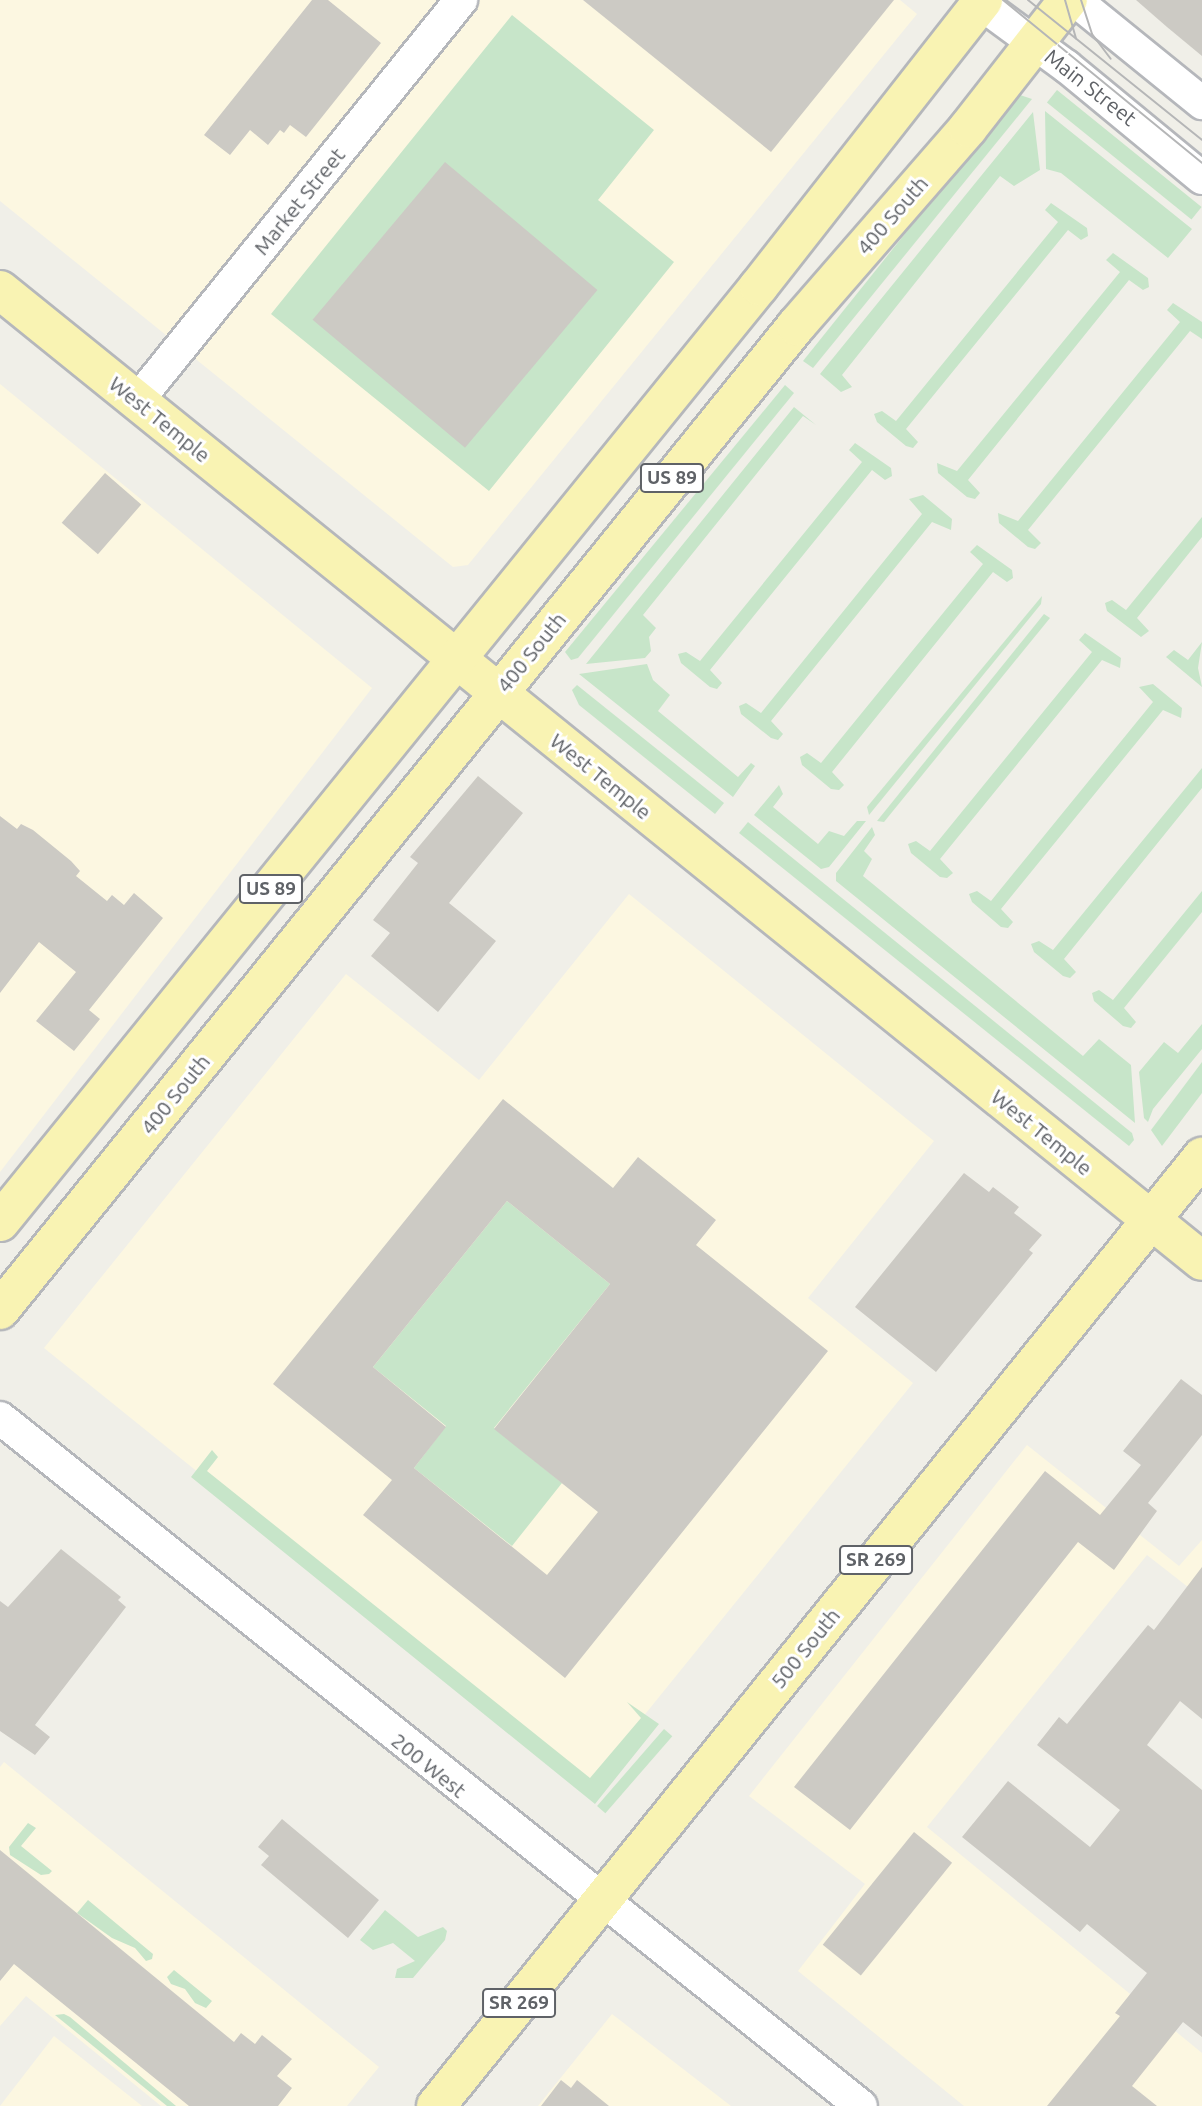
<!DOCTYPE html>
<html>
<head>
<meta charset="utf-8">
<style>
  body { margin:0 }
  #map { position:relative; width:1202px; height:2106px; overflow:hidden; background:#f0efe8; font-family:Ubuntu,sans-serif }
  div>[style] { position:absolute }
  .commercial>* { inset:0; background:#fcf7e1 }
  .green>* { inset:0; background:#c7e5c9; transform-origin:0 0 }
  .building>* { inset:0; background:#cccac4; transform-origin:0 0 }
  .roads { filter:drop-shadow(2px 0 #b5b7bb) drop-shadow(-2px 0 #b5b7bb) drop-shadow(0 2px #b5b7bb) drop-shadow(0 -2px #b5b7bb) }
  .minor>* { height:32px; margin:-16px; padding:0 16px; transform-origin:16px; border-radius:16px; background:#fff }
  .major>* { height:38px; margin:-19px; padding:0 19px; transform-origin:19px; border-radius:19px; background:#f9f3b3 }
  .tram>* { height:2px; margin:-1px; padding:0 1px; transform-origin:1px; border-radius:1px; background:#b5b6b7 }
  span { translate:-50% -50%; white-space:nowrap; text-align:center; line-height:1.15; -webkit-text-stroke:6px #fff; paint-order:stroke }
  .shield-label span { padding:2px 5px; background:#fff; border:2px solid; border-radius:5px; -webkit-text-stroke-width:0 }
  .shield-label { font-size:19px; color:#5f6267; font-weight:700 }
  .street-label { font-size:21px; color:#5f6267 }
</style>
</head>
<body>
<div id="map">
  <div class="commercial">
    <i style="clip-path:polygon(0 0,900px 0,917px 14px,468px 565px,453px 567px,0 201px)"></i>
    <i style="clip-path:polygon(0 384px,372px 688px,0 1172px)"></i>
    <i style="clip-path:polygon(629px 894px,934px 1141px,808px 1298px,913px 1383px,587px 1786px,44px 1348px,346px 974px,479px 1080px)"></i>
    <i style="clip-path:polygon(1027px 1445px,1179px 1566px,1202px 1540px,1202px 1598px,1147px 1555px,927px 1827px,1202px 2053px,1202px 2106px,964px 2106px,798px 1971px,865px 1884px,749px 1796px)"></i>
    <i style="clip-path:polygon(4px 1762px,379px 2067px,347px 2106px,161px 2106px,26px 1996px,0 2026px,0 1767px)"></i>
    <i style="clip-path:polygon(612px 2014px,731px 2106px,538px 2106px)"></i>
    <i style="clip-path:polygon(54px 2036px,142px 2106px,0 2106px)"></i>
  </div>
  <div class="green">
    <i style="clip-path:polygon(512px 15px,654px 130px,598px 200px,674px 262px,489px 491px,271px 314px)"></i>
    <i style="left:1057px;top:90px;width:186px;height:16px;rotate:39deg"></i>
    <i style="clip-path:polygon(1017px 94px,1032px 99px,813px 368px,803px 361px)"></i>
    <i style="clip-path:polygon(1045px 111px,1192px 229px,1168px 258px,1061px 173px,1046px 169px)"></i>
    <i style="clip-path:polygon(1033px 112px,1040px 170px,1014px 186px,1000px 176px,842px 375px,852px 387px,841px 392px,820px 374px)"></i>
    <i style="clip-path:polygon(1051px 203px,1087px 228px,1088px 236px,1081px 240px,1068px 230px,906px 429px,918px 442px,913px 448px,906px 446px,877px 422px,874px 414px,882px 411px,896px 421px,1058px 222px,1045px 210px)"></i>
    <i style="clip-path:polygon(1113px 253px,1148px 278px,1149px 287px,1143px 290px,1129px 280px,968px 480px,980px 493px,975px 499px,967px 497px,938px 473px,937px 463px,957px 471px,1120px 272px,1106px 260px)"></i>
    <i style="clip-path:polygon(1173px 303px,1202px 322px,1202px 339px,1190px 331px,1028px 530px,1041px 543px,1035px 549px,1028px 547px,999px 523px,998px 513px,1018px 521px,1180px 322px,1167px 310px)"></i>
    <i style="clip-path:polygon(785px 385px,794px 393px,578px 658px,571px 660px,565px 652px)"></i>
    <i style="clip-path:polygon(794px 407px,816px 425px,803px 416px,643px 615px,656px 628px,649px 637px,651px 651px,645px 658px,586px 664px)"></i>
    <i style="clip-path:polygon(855px 443px,891px 468px,892px 476px,885px 480px,872px 470px,710px 670px,722px 683px,717px 689px,710px 687px,681px 663px,678px 654px,686px 652px,700px 661px,862px 462px,849px 450px)"></i>
    <i style="clip-path:polygon(923px 495px,952px 519px,951px 530px,932px 522px,771px 721px,783px 734px,778px 740px,771px 738px,741px 714px,739px 706px,746px 703px,761px 713px,922px 514px,909px 499px)"></i>
    <i style="clip-path:polygon(1202px 517px,1202px 537px,1137px 618px,1149px 631px,1141px 637px,1107px 611px,1105px 603px,1112px 600px,1126px 610px)"></i>
    <i style="clip-path:polygon(977px 545px,1012px 570px,1013px 578px,1007px 582px,993px 572px,832px 772px,844px 785px,839px 790px,831px 789px,802px 765px,800px 757px,807px 753px,821px 763px,983px 564px,970px 552px)"></i>
    <i style="clip-path:polygon(1042px 596px,1041px 604px,869px 815px,867px 807px)"></i>
    <i style="clip-path:polygon(1044px 614px,1050px 618px,884px 822px,877px 821px)"></i>
    <i style="clip-path:polygon(1085px 633px,1121px 658px,1120px 668px,1102px 660px,940px 859px,953px 873px,947px 878px,940px 877px,911px 853px,908px 844px,916px 841px,930px 851px,1092px 652px,1079px 640px)"></i>
    <i style="clip-path:polygon(1202px 642px,1198px 668px,1202px 687px,1166px 657px,1174px 650px,1188px 660px)"></i>
    <i style="clip-path:polygon(647px 664px,653px 680px,670px 695px,658px 711px,738px 777px,751px 763px,755px 766px,733px 797px,579px 674px)"></i>
    <i style="clip-path:polygon(1153px 684px,1182px 708px,1181px 718px,1163px 710px,1001px 909px,1013px 922px,1008px 928px,1001px 927px,972px 902px,969px 894px,977px 891px,991px 901px,1153px 702px,1139px 687px)"></i>
    <i style="clip-path:polygon(577px 685px,724px 803px,715px 814px,579px 705px,572px 690px)"></i>
    <i style="clip-path:polygon(1202px 768px,1202px 788px,1064px 959px,1076px 972px,1070px 978px,1063px 976px,1034px 952px,1031px 944px,1039px 941px,1053px 950px)"></i>
    <i style="clip-path:polygon(779px 785px,783px 794px,773px 807px,818px 844px,829px 831px,844px 836px,857px 821px,866px 821px,829px 867px,821px 869px,754px 815px)"></i>
    <i style="clip-path:polygon(748px 822px,1132px 1133px,1134px 1140px,1129px 1146px,739px 833px)"></i>
    <i style="clip-path:polygon(872px 827px,875px 835px,864px 851px,872px 859px,863px 876px,1083px 1056px,1099px 1039px,1131px 1065px,1135px 1123px,836px 881px,836px 873px)"></i>
    <i style="clip-path:polygon(1202px 891px,1202px 912px,1124px 1008px,1136px 1022px,1131px 1028px,1123px 1026px,1094px 1001px,1092px 993px,1099px 990px,1113px 1000px)"></i>
    <i style="clip-path:polygon(1202px 1024px,1202px 1049px,1153px 1109px,1148px 1122px,1144px 1118px,1139px 1072px,1164px 1042px,1178px 1053px)"></i>
    <i style="clip-path:polygon(1202px 1062px,1202px 1093px,1162px 1146px,1151px 1130px)"></i>
    <i style="clip-path:polygon(507px 1201px,610px 1284px,494px 1428px,562px 1483px,512px 1546px,414px 1468px,446px 1426px,373px 1367px)"></i>
    <i style="clip-path:polygon(212px 1450px,218px 1457px,207px 1471px,590px 1778px,641px 1718px,627px 1702px,659px 1724px,595px 1804px,191px 1477px)"></i>
    <i style="left:664px;top:1729px;width:11px;height:102px;rotate:41deg"></i>
    <i style="clip-path:polygon(28px 1823px,36px 1828px,21px 1846px,52px 1871px,49px 1874px,41px 1875px,10px 1855px,9px 1847px)"></i>
    <i style="clip-path:polygon(88px 1900px,153px 1954px,152px 1959px,146px 1961px,135px 1948px,112px 1938px,77px 1913px)"></i>
    <i style="clip-path:polygon(385px 1910px,418px 1937px,443px 1927px,447px 1931px,445px 1940px,413px 1978px,395px 1978px,397px 1969px,415px 1961px,393px 1943px,373px 1950px,360px 1940px)"></i>
    <i style="clip-path:polygon(174px 1970px,212px 2001px,206px 2008px,195px 2003px,185px 1989px,171px 1984px,167px 1977px)"></i>
    <i style="clip-path:polygon(64px 2014px,70px 2017px,176px 2106px,167px 2106px,55px 2015px)"></i>
  </div>
  <div class="building">
    <i style="clip-path:polygon(312px 0,328px 0,381px 43px,306px 137px,290px 125px,284px 133px,280px 130px,268px 145px,250px 130px,230px 155px,204px 135px)"></i>
    <i style="clip-path:polygon(583px 0,894px 0,771px 152px)"></i>
    <i style="clip-path:polygon(1136px 0,1202px 0,1202px 56px,1167px 27px)"></i>
    <i style="left:445px;top:162px;width:199px;height:206px;rotate:40deg"></i>
    <i style="left:105px;top:473px;width:48px;height:66px;rotate:41deg"></i>
    <i style="clip-path:polygon(478px 776px,523px 813px,449px 903px,496px 941px,438px 1012px,371px 956px,390px 933px,373px 920px,418px 863px,410px 857px)"></i>
    <i style="clip-path:polygon(0 816px,17px 829px,21px 824px,33px 830px,71px 861px,80px 871px,76px 876px,107px 901px,112px 895px,124px 905px,134px 893px,163px 918px,89px 1010px,100px 1019px,74px 1051px,36px 1021px,76px 972px,39px 942px,0 993px)"></i>
    <i style="clip-path:polygon(evenodd,503px 1099px,613px 1188px,638px 1157px,716px 1220px,696px 1245px,828px 1351px,565px 1678px,363px 1515px,392px 1480px,273px 1384px,503px 1099px,507px 1201px,610px 1284px,494px 1429px,598px 1512px,547px 1575px,414px 1468px,446px 1427px,373px 1367px,507px 1201px)"></i>
    <i style="clip-path:polygon(964px 1173px,989px 1192px,993px 1187px,1019px 1207px,1014px 1213px,1042px 1235px,1029px 1250px,1033px 1253px,936px 1372px,855px 1307px)"></i>
    <i style="clip-path:polygon(1181px 1379px,1202px 1395px,1202px 1435px,1148px 1503px,1157px 1511px,1114px 1570px,1078px 1542px,850px 1830px,794px 1787px,1045px 1471px,1100px 1515px,1141px 1465px,1123px 1451px)"></i>
    <i style="clip-path:polygon(61px 1549px,121px 1597px,118px 1600px,126px 1607px,35px 1725px,50px 1737px,35px 1755px,0 1731px,0 1601px,8px 1607px)"></i>
    <i style="clip-path:polygon(1202px 1567px,1202px 1719px,1180px 1701px,1147px 1745px,1202px 1790px,1202px 2037px,1183px 2022px,1132px 2086px,1157px 2106px,1047px 2106px,1120px 2016px,1115px 2013px,1147px 1973px,1087px 1924px,1080px 1932px,962px 1837px,1008px 1781px,1090px 1847px,1120px 1810px,1037px 1745px,1059px 1717px,1067px 1724px,1148px 1625px,1154px 1630px)"></i>
    <i style="clip-path:polygon(282px 1819px,379px 1900px,348px 1938px,261px 1865px,269px 1856px,258px 1847px)"></i>
    <i style="left:914px;top:1832px;width:49px;height:145px;rotate:39deg"></i>
    <i style="clip-path:polygon(0 1850px,234px 2042px,241px 2033px,255px 2044px,262px 2035px,292px 2059px,277px 2076px,292px 2088px,278px 2106px,189px 2106px,14px 1964px,0 1981px)"></i>
    <i style="clip-path:polygon(561px 2080px,571px 2088px,577px 2080px,609px 2106px,541px 2106px)"></i>
  </div>
  <div class="roads">
    <div class="minor">
      <i style="left:976px;top:0;width:112px;rotate:36.3deg"></i>
      <i style="left:1066px;top:66px;width:176px;rotate:39.5deg"></i>
      <i style="left:1075px;top:0;width:164px;rotate:39deg"></i>
      <i style="left:137px;top:401px;width:516px;rotate:-51.06deg"></i>
      <i style="left:0;top:1418px;width:1102px;rotate:38.63deg"></i>
    </div>
    <div class="major">
      <i style="left:0;top:290px;width:1545px;rotate:38.93deg"></i>
      <i style="left:0;top:1222px;width:1205px;rotate:-50.96deg"></i>
      <i style="left:759px;top:286px;width:363px;rotate:-51.9deg"></i>
      <i style="left:0;top:1310px;width:1266px;rotate:-51.03deg"></i>
      <i style="left:796px;top:326px;width:262px;rotate:-49deg"></i>
      <i style="left:968px;top:128px;width:162px;rotate:-52deg"></i>
      <i style="left:436px;top:2106px;width:1220px;rotate:-51.09deg"></i>
    </div>
  </div>
  <div class="tram">
    <i style="left:1003px;top:0;width:257px;rotate:39.3deg"></i>
    <i style="left:1028px;top:0;width:223px;rotate:38.8deg"></i>
    <i style="left:1065px;top:0;width:40px;rotate:74deg"></i>
    <i style="left:1081px;top:0;width:36px;rotate:72deg"></i>
    <i style="left:1092px;top:34px;width:31px;rotate:53deg"></i>
  </div>
  <div class="shield-label">
    <span style="left:672px;top:478px">US 89</span>
    <span style="left:271px;top:889px">US 89</span>
    <span style="left:876px;top:1560px">SR 269</span>
    <span style="left:519px;top:2003px">SR 269</span>
  </div>
  <div class="street-label">
    <span style="left:1091px;top:87px;rotate:38deg">Main Street</span>
    <span style="left:299px;top:201px;rotate:-51deg">Market Street</span>
    <span style="left:892px;top:215px;rotate:-49deg">400 South</span>
    <span style="left:160px;top:419px;rotate:39deg">West Temple</span>
    <span style="left:531px;top:652px;rotate:-51deg">400 South</span>
    <span style="left:601px;top:776px;rotate:39deg">West Temple</span>
    <span style="left:175px;top:1094px;rotate:-51deg">400 South</span>
    <span style="left:1042px;top:1132px;rotate:39deg">West Temple</span>
    <span style="left:805px;top:1648px;rotate:-51deg">500 South</span>
    <span style="left:429px;top:1765px;rotate:39deg">200 West</span>
  </div>
</div>
</body>
</html>
